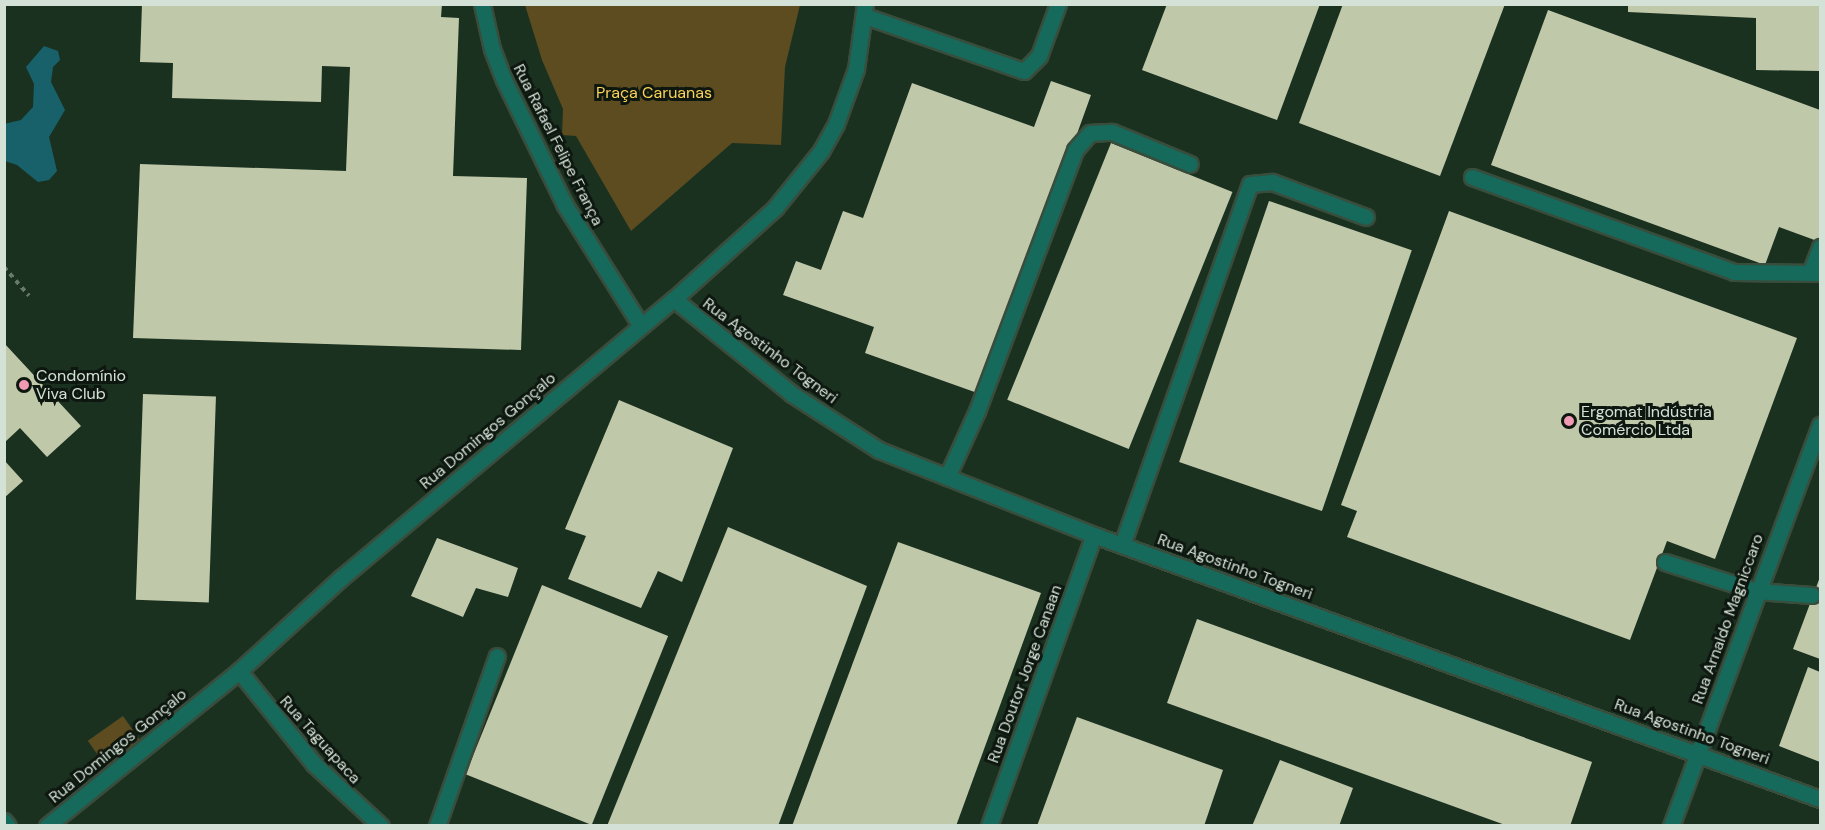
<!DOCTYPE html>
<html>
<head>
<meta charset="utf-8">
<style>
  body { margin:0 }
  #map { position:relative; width:1825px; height:830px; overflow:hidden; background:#1b3120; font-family:"DM Sans",sans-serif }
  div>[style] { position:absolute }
  .green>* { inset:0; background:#5c4c1f; transform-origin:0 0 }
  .water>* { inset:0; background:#18616b }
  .building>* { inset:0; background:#c0c8aa; transform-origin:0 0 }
  .path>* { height:4px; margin-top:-2px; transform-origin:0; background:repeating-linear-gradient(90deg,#67796b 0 4.5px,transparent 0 9px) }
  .roads { filter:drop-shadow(2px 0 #394d3d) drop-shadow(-2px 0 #394d3d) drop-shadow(0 2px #394d3d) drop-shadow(0 -2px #394d3d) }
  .lane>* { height:15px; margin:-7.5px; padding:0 7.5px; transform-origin:7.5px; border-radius:7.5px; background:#156a5c }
  .street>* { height:15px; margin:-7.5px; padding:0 7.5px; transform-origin:7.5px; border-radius:7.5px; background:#156a5c }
  .dots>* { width:16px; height:16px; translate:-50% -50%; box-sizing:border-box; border:3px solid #0d170f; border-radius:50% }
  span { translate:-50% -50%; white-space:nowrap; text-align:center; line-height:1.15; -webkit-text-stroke:6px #0d170f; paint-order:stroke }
  .park-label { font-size:16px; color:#fdd357 }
  .street-label { font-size:16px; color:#d4e1d6 }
  .poi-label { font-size:16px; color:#d4e1d6 }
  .left { translate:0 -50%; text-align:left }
  .frame { position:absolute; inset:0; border:6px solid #d4e1d6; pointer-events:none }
</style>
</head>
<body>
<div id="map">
  <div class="green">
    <i style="clip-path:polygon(525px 5px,800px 5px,785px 67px,781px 145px,732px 143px,631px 231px,576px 136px,562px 135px,563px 109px,542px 60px)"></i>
    <i style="left:123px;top:716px;width:33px;height:43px;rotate:55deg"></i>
  </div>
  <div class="water">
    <i style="clip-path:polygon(44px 46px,58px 51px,60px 60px,53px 67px,51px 82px,65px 110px,49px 137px,57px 171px,49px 180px,38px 182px,17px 165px,5px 161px,4px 124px,21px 120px,33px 107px,34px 84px,26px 67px)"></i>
  </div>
  <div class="building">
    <i style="clip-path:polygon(142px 4px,442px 4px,441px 17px,459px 18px,453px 176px,527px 178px,521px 350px,133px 338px,140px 164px,346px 171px,350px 67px,322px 66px,321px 102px,172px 98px,173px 63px,140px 62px)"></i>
    <i style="clip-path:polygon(1167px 4px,1320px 4px,1277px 120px,1142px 70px)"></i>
    <i style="clip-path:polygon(1343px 4px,1505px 4px,1440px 176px,1299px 123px)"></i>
    <i style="clip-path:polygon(1628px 4px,1820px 4px,1820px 71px,1756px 70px,1756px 18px,1628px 12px)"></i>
    <i style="clip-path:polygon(1548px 10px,1820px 110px,1820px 242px,1779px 227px,1765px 265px,1491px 165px)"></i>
    <i style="clip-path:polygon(1051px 81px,1091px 95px,983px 395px,865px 353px,874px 327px,783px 295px,796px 261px,821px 270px,843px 211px,863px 218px,912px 83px,1034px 127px)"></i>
    <i style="left:1111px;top:143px;width:131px;height:277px;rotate:22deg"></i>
    <i style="left:1269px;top:201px;width:151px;height:276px;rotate:19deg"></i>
    <i style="clip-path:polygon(1449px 211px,1797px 338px,1715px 559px,1667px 541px,1630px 640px,1347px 537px,1357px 511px,1341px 505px)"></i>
    <i style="clip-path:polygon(4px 343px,81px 426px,47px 457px,20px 428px,4px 443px)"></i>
    <i style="left:143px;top:394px;width:73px;height:206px;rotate:2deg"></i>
    <i style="clip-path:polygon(619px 400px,733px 448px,682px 582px,658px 571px,641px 608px,568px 579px,586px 536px,565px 529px)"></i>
    <i style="clip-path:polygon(4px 460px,23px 481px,4px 498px)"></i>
    <i style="clip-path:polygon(728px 527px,867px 586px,778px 826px,607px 826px)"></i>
    <i style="clip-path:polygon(437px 538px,518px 568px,508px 597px,476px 588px,463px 617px,411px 596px)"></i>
    <i style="clip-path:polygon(898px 542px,1041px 593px,956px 826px,792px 826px)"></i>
    <i style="clip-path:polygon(1820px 577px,1820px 659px,1793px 649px)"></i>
    <i style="left:542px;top:585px;width:136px;height:204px;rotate:22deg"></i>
    <i style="clip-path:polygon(1197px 619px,1592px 762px,1570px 826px,1508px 826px,1167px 703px)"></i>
    <i style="clip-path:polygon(1808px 667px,1820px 672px,1820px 762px,1779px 746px)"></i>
    <i style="clip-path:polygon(1077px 717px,1223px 770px,1204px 826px,1037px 826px)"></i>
    <i style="clip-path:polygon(1280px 760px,1353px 788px,1339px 826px,1252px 826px)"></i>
  </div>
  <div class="path">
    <i style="left:4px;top:267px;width:38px;rotate:49deg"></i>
  </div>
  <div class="roads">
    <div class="lane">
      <i style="left:865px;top:16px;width:168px;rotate:19.1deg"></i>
      <i style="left:1024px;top:71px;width:21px;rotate:-45deg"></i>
      <i style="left:1039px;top:56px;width:55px;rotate:-69.9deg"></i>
      <i style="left:1472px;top:177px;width:279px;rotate:19.9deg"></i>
      <i style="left:1734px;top:272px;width:86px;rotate:0.7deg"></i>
      <i style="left:1811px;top:271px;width:26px;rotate:-69deg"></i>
      <i style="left:947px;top:477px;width:72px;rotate:-65.6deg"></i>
      <i style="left:977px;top:411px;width:279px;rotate:-69.4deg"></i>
      <i style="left:1075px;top:150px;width:23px;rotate:-49deg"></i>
      <i style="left:1090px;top:133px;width:22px;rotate:-3deg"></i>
      <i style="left:1112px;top:132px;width:84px;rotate:22.3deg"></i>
      <i style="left:1122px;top:545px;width:383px;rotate:-70.5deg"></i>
      <i style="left:1250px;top:184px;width:22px;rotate:-5deg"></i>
      <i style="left:1272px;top:182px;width:100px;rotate:20.4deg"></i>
      <i style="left:1665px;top:562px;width:96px;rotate:17.7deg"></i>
      <i style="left:1756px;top:591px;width:56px;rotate:4.1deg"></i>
      <i style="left:437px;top:826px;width:180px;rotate:-70.6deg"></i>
    </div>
    <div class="street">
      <i style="left:482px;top:4px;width:46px;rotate:77.5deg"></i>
      <i style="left:492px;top:49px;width:33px;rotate:69deg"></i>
      <i style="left:504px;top:80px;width:139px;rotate:64deg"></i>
      <i style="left:565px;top:205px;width:141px;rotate:57.8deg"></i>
      <i style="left:674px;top:299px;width:151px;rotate:38.8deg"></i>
      <i style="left:792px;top:394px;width:103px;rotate:32.8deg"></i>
      <i style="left:879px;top:450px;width:231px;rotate:21.6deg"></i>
      <i style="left:1094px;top:535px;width:773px;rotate:19.98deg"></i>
      <i style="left:239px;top:671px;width:119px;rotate:51.1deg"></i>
      <i style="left:314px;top:764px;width:91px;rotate:42.8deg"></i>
      <i style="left:4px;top:821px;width:6px;rotate:51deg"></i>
      <i style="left:47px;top:826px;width:247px;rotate:-38.9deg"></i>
      <i style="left:239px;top:671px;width:138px;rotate:-42.4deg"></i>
      <i style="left:341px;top:578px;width:434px;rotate:-40deg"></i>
      <i style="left:674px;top:299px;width:136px;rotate:-42deg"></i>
      <i style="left:775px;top:208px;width:73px;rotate:-51.1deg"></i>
      <i style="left:821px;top:151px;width:31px;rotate:-61deg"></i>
      <i style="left:836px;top:124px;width:59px;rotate:-70deg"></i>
      <i style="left:856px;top:69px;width:66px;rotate:-82.1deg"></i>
      <i style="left:989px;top:826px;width:309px;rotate:-70.2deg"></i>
      <i style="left:1671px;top:826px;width:428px;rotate:-69.6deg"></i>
    </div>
  </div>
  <div class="dots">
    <i style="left:24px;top:385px;background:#f19ab3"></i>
    <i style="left:1569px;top:421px;background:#f19ab3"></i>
  </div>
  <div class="park-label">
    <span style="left:654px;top:93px">Praça Caruanas</span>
  </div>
  <div class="street-label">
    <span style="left:558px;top:145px;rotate:63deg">Rua Rafael Felipe França</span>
    <span style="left:770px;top:351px;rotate:37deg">Rua Agostinho Togneri</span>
    <span style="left:488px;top:431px;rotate:-40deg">Rua Domingos Gonçalo</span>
    <span style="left:1235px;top:567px;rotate:20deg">Rua Agostinho Togneri</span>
    <span style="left:1728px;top:619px;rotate:-70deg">Rua Arnaldo Magniccaro</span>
    <span style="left:1025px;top:674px;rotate:-70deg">Rua Doutor Jorge Canaan</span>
    <span style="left:1692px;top:732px;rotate:20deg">Rua Agostinho Togneri</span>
    <span style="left:320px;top:740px;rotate:48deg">Rua Taguapaca</span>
    <span style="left:118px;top:746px;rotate:-39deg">Rua Domingos Gonçalo</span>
  </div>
  <div class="poi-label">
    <span class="left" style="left:36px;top:385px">Condomínio<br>Viva Club</span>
    <span class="left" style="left:1581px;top:421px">Ergomat Indústria<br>Comércio Ltda</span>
  </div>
  <div class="frame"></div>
</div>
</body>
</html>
